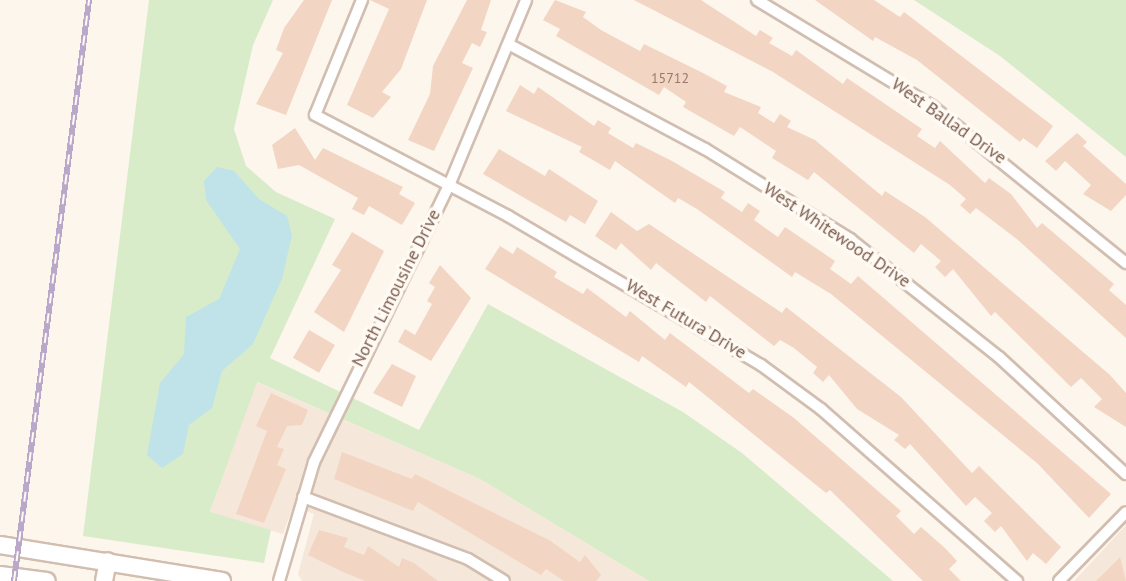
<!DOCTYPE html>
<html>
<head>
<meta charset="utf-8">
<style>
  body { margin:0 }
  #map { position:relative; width:1126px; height:581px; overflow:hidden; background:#fdf6ec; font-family:"PT Sans",sans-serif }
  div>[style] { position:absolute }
  .residential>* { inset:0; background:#f5e8da }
  .green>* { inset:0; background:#d8ecc9 }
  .water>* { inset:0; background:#bfe3e8 }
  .building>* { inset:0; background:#f3d5c3; transform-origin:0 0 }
  .roads { filter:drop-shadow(2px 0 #d1beb0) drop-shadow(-2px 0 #d1beb0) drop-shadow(0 2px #d1beb0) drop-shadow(0 -2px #d1beb0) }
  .minor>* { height:10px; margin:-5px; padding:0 5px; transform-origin:5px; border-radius:5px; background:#fff }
  .secondary>* { height:16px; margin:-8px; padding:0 8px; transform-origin:8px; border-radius:8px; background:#fff }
  .rail>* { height:6px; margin-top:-3px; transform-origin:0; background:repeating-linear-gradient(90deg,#fffaf3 0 10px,#b9a8c9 0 20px); box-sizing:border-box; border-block:2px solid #b9a8c9 }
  span { translate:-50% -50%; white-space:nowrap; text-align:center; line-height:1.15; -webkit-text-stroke:7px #fffaf3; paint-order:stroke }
  .number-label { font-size:14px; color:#987a6a }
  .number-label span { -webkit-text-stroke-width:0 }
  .street-label { font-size:18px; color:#7a5c4d }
</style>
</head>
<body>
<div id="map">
  <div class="residential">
    <i style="clip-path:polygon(256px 382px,480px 479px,649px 581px,302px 581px,298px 574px,314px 514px,293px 507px,283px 534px,210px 513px)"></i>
    <i style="clip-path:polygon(1126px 525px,1126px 581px,1074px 581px)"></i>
  </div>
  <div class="green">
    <i style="clip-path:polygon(149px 0,273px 0,253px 45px,234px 129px,246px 166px,276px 192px,335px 219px,270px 358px,419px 430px,488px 304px,683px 412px,742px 453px,893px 581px,649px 581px,480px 479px,257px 382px,210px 512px,271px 530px,264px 563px,83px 536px)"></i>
    <i style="clip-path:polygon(914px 0,1126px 0,1126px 157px,1000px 56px)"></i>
  </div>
  <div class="water">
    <i style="clip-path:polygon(217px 167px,234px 171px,259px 199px,287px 216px,292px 235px,282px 279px,253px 344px,222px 371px,212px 408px,189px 425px,183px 454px,162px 468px,147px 455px,160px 383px,184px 354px,186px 317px,219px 299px,240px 249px,206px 200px,204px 181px)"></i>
  </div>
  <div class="building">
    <i style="clip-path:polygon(304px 0,332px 0,286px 115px,256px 104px,283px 53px,276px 50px,284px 28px)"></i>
    <i style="clip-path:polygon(370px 0,427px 0,401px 69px,382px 92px,391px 97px,373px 118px,347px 105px,389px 9px)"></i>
    <i style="clip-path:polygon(467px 0,491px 0,481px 30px,487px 32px,480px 47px,472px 43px,462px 63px,473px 68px,434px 151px,408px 140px,430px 94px,433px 66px)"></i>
    <i style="clip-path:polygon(555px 0,586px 12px,583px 17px,601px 30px,640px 51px,644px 44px,703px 73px,727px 86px,724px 92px,761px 107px,758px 113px,774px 123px,780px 114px,791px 121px,787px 127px,815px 140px,882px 196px,885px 191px,925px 217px,1110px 375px,1126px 393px,1126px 427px,1094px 407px,1102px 399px,1081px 378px,1071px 387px,995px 312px,991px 316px,953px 269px,945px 277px,935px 267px,941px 261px,921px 244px,914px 253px,814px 172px,808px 180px,772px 158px,776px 151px,740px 127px,734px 136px,683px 107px,686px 102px,664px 87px,659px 95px,556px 36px,560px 29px,543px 20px)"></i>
    <i style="clip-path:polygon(634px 0,701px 0,756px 36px,760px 30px,773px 38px,769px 43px,792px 56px,796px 50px,843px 84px,847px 78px,922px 129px,917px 136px,935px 148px,940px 141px,985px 183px,989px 178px,1011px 194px,1037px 228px,1042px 223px,1114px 284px,1109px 290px,1126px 305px,1126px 338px,1018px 240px,976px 208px,970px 214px,960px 205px,966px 199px,950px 185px,773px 72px)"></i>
    <i style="clip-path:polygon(815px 0,874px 0,900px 17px,904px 12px,1053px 126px,1037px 148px,1023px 138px,1020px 142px,917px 60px,875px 37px,873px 41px)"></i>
    <i style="clip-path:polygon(520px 85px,534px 94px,538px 87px,594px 126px,598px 120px,611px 128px,608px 133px,633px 148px,636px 143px,672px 161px,725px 192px,721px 198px,742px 212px,748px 203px,760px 211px,754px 220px,778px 237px,785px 227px,835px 261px,830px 269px,851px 284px,858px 276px,1111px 494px,1089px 518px,1038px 464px,831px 294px,795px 272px,792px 277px,697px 209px,678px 198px,675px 203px,615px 161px,610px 170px,579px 152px,582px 147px,506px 111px)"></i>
    <i style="clip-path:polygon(295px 128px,315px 160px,323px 148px,403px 187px,399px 194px,415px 203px,402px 225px,369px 206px,364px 215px,352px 209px,358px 198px,299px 165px,278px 169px,272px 145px)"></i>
    <i style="clip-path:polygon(1077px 133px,1087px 142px,1083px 146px,1126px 184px,1126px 195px,1111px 211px,1083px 194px,1091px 185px,1065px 161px,1056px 171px,1045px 161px)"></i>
    <i style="clip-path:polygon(499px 149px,545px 176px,549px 169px,598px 201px,585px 224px,570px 215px,566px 222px,483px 174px)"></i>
    <i style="clip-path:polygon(611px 212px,637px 231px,649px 224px,782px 313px,786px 307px,901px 397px,972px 473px,979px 466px,1061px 547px,1046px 564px,1033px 553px,1027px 561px,1001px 526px,995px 532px,984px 521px,992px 513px,975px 497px,966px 506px,910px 444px,905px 449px,894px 440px,899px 435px,857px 409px,829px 375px,823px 382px,813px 373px,817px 367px,794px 348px,780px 340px,774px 346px,710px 296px,706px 302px,656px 263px,651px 270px,621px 243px,616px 250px,595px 236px)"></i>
    <i style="clip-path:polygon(352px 232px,384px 251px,344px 332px,314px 312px,341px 270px,332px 265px)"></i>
    <i style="clip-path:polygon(500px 246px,513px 254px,517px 247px,557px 272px,554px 277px,583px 294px,587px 288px,626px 317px,630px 311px,665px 340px,670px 333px,749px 393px,753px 389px,794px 418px,901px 511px,896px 516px,914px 534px,921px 527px,946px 549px,957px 561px,949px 569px,961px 581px,923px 581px,830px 490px,826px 493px,689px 382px,686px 387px,642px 356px,639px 362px,485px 269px)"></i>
    <i style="clip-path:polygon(440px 265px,471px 298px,431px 361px,398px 342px,405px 329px,415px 335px,432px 304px,427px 301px,435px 287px,429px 283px)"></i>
    <i style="left:309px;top:330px;width:30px;height:32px;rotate:30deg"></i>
    <i style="clip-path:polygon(392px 364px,416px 376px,402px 407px,373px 393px)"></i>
    <i style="clip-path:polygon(271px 393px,308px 410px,302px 425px,287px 426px,277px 447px,284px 449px,277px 465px,286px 469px,264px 523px,236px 514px,267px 431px,256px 426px)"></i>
    <i style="clip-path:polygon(342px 452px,412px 479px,415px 474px,549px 540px,580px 562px,585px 555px,601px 575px,596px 581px,564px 581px,546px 569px,541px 575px,418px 502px,413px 511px,334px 479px)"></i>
    <i style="clip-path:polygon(319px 530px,348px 538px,344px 547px,364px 555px,368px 546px,399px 567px,402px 558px,414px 563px,438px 581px,365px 581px,343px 572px,308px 555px)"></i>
    <i style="clip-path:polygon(1120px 557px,1126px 581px,1096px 581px)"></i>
  </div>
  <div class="roads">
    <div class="minor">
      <i style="left:362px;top:0;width:124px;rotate:112.2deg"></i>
      <i style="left:315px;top:115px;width:218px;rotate:27.6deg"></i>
      <i style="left:508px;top:216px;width:294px;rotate:30.5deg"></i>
      <i style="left:761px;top:365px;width:74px;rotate:36.3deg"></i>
      <i style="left:821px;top:409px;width:261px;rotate:41.3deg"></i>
      <i style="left:757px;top:0;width:205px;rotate:31.2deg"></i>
      <i style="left:932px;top:106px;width:250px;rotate:39deg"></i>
      <i style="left:512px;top:46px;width:219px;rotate:28.1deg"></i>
      <i style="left:705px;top:149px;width:171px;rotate:31.8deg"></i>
      <i style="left:850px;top:239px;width:190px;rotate:38.4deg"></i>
      <i style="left:999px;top:357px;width:173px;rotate:42.7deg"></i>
      <i style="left:303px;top:497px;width:176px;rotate:20.6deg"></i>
      <i style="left:468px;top:559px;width:42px;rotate:31.4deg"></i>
      <i style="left:279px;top:581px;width:124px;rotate:-73.6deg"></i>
      <i style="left:314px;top:462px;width:310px;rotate:-64deg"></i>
      <i style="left:450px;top:183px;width:198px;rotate:-67.4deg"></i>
      <i style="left:1059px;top:581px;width:96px;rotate:-45.8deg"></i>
    </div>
    <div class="secondary">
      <i style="left:0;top:545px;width:225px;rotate:9.2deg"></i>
      <i style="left:0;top:575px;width:47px;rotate:7.3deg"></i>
      <i style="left:104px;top:581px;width:20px;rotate:-79deg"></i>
    </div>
  </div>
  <div class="rail">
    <i style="left:14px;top:581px;width:586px;rotate:-82.64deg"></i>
  </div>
  <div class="number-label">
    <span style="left:670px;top:78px">15712</span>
  </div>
  <div class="street-label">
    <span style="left:949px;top:121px;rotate:35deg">West Ballad Drive</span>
    <span style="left:837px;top:235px;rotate:34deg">West Whitewood Drive</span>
    <span style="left:396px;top:288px;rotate:-63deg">North Limousine Drive</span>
    <span style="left:686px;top:319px;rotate:31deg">West Futura Drive</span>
  </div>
</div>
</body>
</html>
